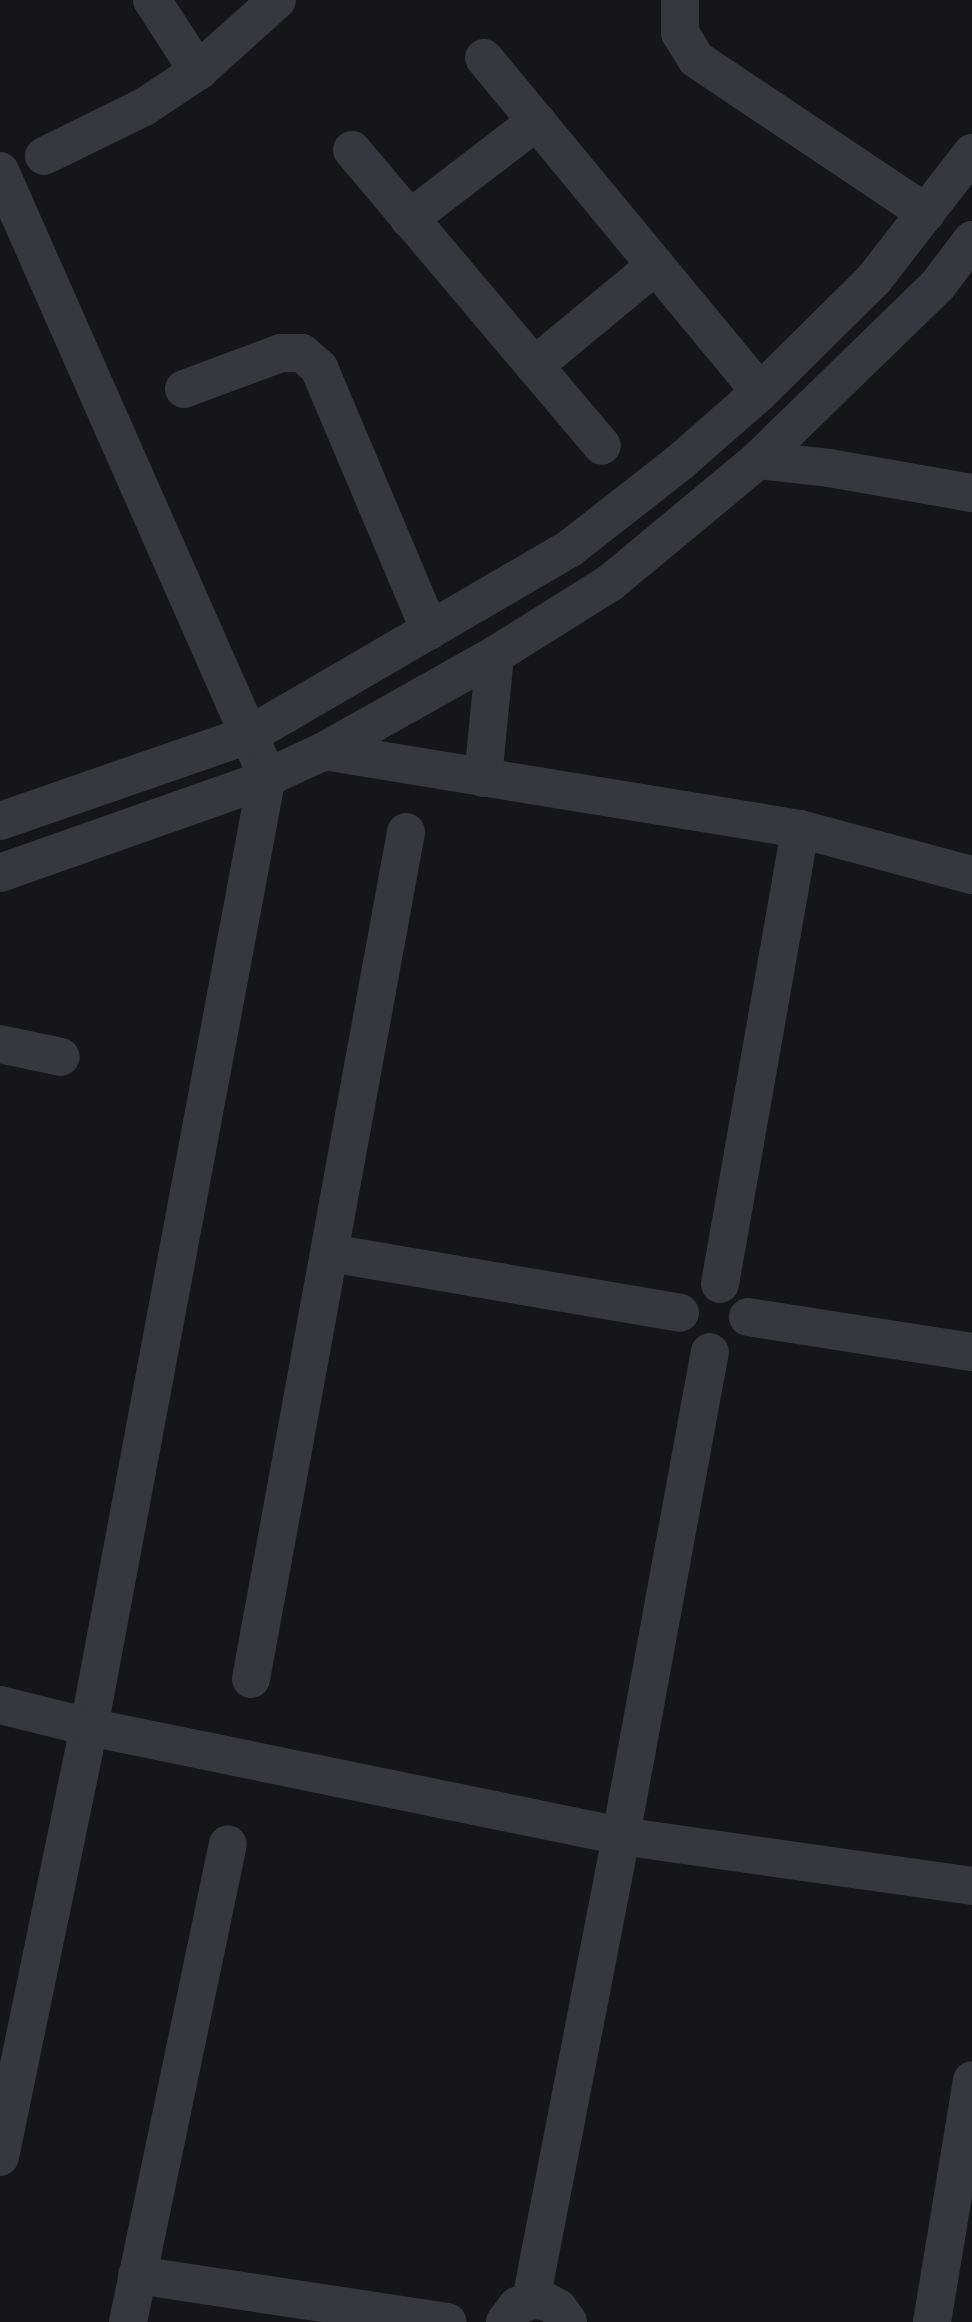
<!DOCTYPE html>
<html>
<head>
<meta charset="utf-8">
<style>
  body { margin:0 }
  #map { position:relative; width:972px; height:2322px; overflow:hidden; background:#161618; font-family:"Roboto Condensed",sans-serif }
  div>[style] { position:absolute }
  .street>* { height:38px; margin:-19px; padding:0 19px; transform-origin:19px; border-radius:19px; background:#37383d }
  span { translate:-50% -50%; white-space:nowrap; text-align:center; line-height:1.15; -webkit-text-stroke:6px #111113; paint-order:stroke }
</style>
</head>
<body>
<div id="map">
  <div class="street">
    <i style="left:152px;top:0;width:85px;rotate:57.1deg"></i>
    <i style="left:680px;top:0;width:33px;rotate:90deg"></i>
    <i style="left:680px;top:33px;width:31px;rotate:58deg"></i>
    <i style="left:696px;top:59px;width:277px;rotate:33.8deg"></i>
    <i style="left:484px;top:58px;width:433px;rotate:50.4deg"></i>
    <i style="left:352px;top:150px;width:387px;rotate:49.8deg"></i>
    <i style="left:44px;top:156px;width:111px;rotate:-26.1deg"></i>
    <i style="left:144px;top:107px;width:65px;rotate:-33.7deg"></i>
    <i style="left:198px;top:71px;width:106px;rotate:-41.9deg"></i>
    <i style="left:0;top:171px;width:661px;rotate:66.19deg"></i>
    <i style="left:267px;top:776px;width:968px;rotate:100.6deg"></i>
    <i style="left:89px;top:1727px;width:439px;rotate:101.7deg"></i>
    <i style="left:409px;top:219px;width:161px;rotate:-37.4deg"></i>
    <i style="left:534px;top:366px;width:158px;rotate:-39.6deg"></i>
    <i style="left:184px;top:389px;width:103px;rotate:-20.4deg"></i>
    <i style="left:281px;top:353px;width:21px"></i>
    <i style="left:302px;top:353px;width:23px;rotate:41deg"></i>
    <i style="left:319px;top:368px;width:285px;rotate:67.1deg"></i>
    <i style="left:758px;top:460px;width:71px;rotate:6.4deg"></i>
    <i style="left:829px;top:468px;width:145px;rotate:9.9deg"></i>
    <i style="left:324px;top:751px;width:482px;rotate:9.3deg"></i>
    <i style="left:800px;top:829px;width:178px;rotate:15deg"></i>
    <i style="left:483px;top:778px;width:124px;rotate:-84.4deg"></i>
    <i style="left:0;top:821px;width:266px;rotate:-19.1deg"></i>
    <i style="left:251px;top:734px;width:368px;rotate:-30.2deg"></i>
    <i style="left:569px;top:549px;width:140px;rotate:-38deg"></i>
    <i style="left:679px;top:463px;width:108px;rotate:-41.2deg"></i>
    <i style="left:760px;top:392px;width:161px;rotate:-44.7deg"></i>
    <i style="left:874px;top:279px;width:160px;rotate:-52.1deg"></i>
    <i style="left:0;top:873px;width:268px;rotate:-19.4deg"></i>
    <i style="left:253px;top:784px;width:78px;rotate:-24.9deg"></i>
    <i style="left:324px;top:751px;width:196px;rotate:-29.3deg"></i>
    <i style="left:495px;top:655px;width:136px;rotate:-32.1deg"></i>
    <i style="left:610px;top:583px;width:192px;rotate:-39.7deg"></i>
    <i style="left:758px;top:460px;width:250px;rotate:-44.2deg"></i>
    <i style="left:937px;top:286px;width:58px;rotate:-52.7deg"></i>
    <i style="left:0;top:1044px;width:62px;rotate:12deg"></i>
    <i style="left:330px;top:1253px;width:355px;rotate:9.7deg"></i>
    <i style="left:720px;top:1284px;width:462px;rotate:-80deg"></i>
    <i style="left:748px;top:1317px;width:227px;rotate:8.9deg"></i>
    <i style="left:251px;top:1679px;width:861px;rotate:-79.63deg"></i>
    <i style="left:0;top:1705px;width:92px;rotate:13.9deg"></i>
    <i style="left:89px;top:1727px;width:543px;rotate:11.58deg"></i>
    <i style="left:621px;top:1836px;width:355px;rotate:8.1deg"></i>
    <i style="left:137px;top:2275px;width:314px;rotate:8.6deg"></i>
    <i style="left:531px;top:2300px;width:473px;rotate:-79deg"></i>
    <i style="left:621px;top:1836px;width:492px;rotate:-79.6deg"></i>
    <i style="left:128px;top:2322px;width:488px;rotate:-78.2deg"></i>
    <i style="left:505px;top:2322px;width:20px;rotate:-53deg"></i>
    <i style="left:517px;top:2306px;width:15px;rotate:-23deg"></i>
    <i style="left:531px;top:2300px;width:14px;rotate:4deg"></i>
    <i style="left:545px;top:2301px;width:15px;rotate:28deg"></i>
    <i style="left:558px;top:2308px;width:17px;rotate:54deg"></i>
    <i style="left:932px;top:2322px;width:245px;rotate:-80.6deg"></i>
  </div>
</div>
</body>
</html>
